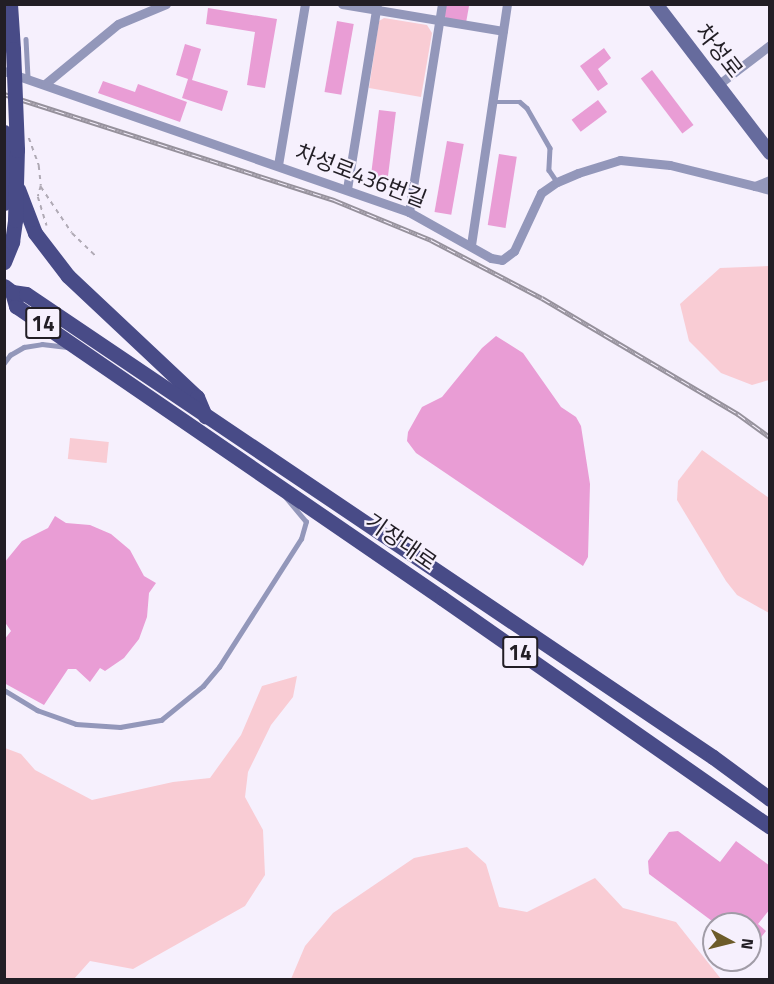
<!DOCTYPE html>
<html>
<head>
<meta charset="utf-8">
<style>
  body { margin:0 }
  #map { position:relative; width:774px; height:984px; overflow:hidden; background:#f6f0fd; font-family:"Titillium Web","Noto Sans KR",sans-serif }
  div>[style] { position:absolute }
  .green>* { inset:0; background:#f9ccd4; transform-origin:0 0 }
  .building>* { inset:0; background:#e99dd5; transform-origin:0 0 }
  .path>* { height:1.5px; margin-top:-0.75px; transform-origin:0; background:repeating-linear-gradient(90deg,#b0aab5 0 4.5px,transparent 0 9px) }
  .service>* { height:4.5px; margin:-2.25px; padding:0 2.25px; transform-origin:2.25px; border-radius:2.25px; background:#9397ba }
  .minor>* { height:9px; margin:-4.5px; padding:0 4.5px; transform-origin:4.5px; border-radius:4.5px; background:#9397ba }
  .secondary>* { height:14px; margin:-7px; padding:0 7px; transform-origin:7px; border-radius:7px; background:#666b9d }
  .primary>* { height:15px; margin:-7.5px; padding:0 7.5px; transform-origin:7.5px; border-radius:7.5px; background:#484b87 }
  .rail>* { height:5px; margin-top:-2.5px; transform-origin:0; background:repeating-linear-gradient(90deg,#f6f0fd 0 9px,#96919c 0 18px); box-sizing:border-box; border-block:2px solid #96919c }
  .primary-bridge>* { height:15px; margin:-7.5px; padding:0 7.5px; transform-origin:7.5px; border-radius:7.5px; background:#484b87 }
  span { translate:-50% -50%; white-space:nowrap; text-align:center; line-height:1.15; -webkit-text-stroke:4.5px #f6f0fd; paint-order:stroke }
  .shield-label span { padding:2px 4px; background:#f6f0fd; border:2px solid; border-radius:4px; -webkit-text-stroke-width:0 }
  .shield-label { font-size:21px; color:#221e25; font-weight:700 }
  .street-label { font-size:22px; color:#221e25 }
  .frame { position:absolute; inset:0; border:6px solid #221e25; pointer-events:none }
  .north { position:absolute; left:702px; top:912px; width:60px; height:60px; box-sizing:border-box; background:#f6f0fd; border:2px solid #a19ca7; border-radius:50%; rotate:97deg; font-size:16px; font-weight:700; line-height:24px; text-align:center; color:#221e25 }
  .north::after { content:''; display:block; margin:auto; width:21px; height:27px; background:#6d5c2a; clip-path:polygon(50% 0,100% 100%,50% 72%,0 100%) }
</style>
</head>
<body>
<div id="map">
  <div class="green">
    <i style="clip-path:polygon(384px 18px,427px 25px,432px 33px,421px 97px,369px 88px,379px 21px)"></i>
    <i style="clip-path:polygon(769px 266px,769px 380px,752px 385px,721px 373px,689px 341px,680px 304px,720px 268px)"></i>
    <i style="left:70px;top:438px;width:39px;height:21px;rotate:6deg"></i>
    <i style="clip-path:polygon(702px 450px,769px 498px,769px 613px,737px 595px,726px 581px,677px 500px,678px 481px)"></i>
    <i style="clip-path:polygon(297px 676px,293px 697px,271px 725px,248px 772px,245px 797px,263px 830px,265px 875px,245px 906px,133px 969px,90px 961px,74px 979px,5px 979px,5px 748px,21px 754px,35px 770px,92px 800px,173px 782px,210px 778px,241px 735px,262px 686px)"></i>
    <i style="clip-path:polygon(467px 847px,486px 864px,499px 907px,527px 912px,595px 878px,623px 908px,676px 922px,721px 979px,291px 979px,305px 946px,333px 913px,414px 858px)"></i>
  </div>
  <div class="building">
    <i style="clip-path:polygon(445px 4px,469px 6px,466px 23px,447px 20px,443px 13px)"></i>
    <i style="clip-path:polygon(208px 8px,277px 19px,265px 88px,247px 85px,255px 32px,206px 24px)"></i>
    <i style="left:337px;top:21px;width:17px;height:72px;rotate:10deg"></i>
    <i style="clip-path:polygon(185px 44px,201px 49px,192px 80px,228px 91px,222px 111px,182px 98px,188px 79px,176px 75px)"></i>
    <i style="clip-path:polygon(604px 48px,611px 58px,598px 69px,608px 84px,598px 91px,580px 66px)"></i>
    <i style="left:652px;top:70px;width:69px;height:14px;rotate:53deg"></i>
    <i style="clip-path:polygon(103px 81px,135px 92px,138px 84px,187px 102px,180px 122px,98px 93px)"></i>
    <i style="left:598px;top:100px;width:15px;height:33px;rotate:53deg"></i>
    <i style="left:379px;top:110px;width:17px;height:72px;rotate:7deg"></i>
    <i style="left:447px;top:141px;width:17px;height:72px;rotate:10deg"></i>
    <i style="left:499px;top:154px;width:18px;height:72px;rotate:9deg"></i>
    <i style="clip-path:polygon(496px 336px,523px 353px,561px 407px,576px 417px,581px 426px,590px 484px,588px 557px,583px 566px,416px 453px,407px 441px,408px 432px,422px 407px,442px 397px,482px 348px)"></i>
    <i style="clip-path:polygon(55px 516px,66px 523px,90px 525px,111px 534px,130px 550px,144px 576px,156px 583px,149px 593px,147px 617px,139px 639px,124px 658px,105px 671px,100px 668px,90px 682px,76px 669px,68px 669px,44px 705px,4px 683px,4px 640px,11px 631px,4px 621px,4px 563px,22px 541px,48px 528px)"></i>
    <i style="clip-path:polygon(678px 831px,720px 862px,736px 841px,770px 866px,770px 909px,758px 924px,766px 931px,751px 950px,750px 924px,716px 924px,649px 874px,648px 861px,669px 832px)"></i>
  </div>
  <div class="path">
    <i style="left:29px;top:138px;width:30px;rotate:70deg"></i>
    <i style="left:39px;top:166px;width:20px;rotate:84deg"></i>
    <i style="left:41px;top:186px;width:11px;rotate:105deg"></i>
    <i style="left:38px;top:197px;width:30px;rotate:73deg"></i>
    <i style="left:41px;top:187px;width:55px;rotate:56deg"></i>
    <i style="left:72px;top:233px;width:33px;rotate:44deg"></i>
  </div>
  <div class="service">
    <i style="left:26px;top:39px;width:39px;rotate:87deg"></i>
    <i style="left:492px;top:102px;width:28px"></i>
    <i style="left:520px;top:102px;width:9px;rotate:41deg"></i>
    <i style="left:527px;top:108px;width:46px;rotate:60.1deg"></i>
    <i style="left:550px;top:148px;width:22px;rotate:93deg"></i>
    <i style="left:549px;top:170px;width:14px;rotate:56deg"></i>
    <i style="left:4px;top:363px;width:10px;rotate:-53deg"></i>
    <i style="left:10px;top:355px;width:16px;rotate:-30deg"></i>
    <i style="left:24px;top:347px;width:18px;rotate:-9deg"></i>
    <i style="left:42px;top:344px;width:25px;rotate:7deg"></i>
    <i style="left:4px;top:690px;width:39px;rotate:31deg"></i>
    <i style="left:37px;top:710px;width:41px;rotate:19.7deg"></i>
    <i style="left:76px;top:724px;width:44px;rotate:3.9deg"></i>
    <i style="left:120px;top:727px;width:42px;rotate:-9.7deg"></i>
    <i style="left:161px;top:720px;width:54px;rotate:-39deg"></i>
    <i style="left:203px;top:686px;width:25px;rotate:-50deg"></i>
    <i style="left:219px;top:667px;width:152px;rotate:-57.4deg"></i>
    <i style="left:301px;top:539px;width:18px;rotate:-74deg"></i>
    <i style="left:306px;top:522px;width:31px;rotate:-130deg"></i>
  </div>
  <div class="minor">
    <i style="left:342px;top:4px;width:163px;rotate:9.5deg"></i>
    <i style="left:4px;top:71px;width:429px;rotate:19.2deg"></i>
    <i style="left:409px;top:212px;width:94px;rotate:29.3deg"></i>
    <i style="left:491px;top:258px;width:11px;rotate:10deg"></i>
    <i style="left:502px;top:260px;width:15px;rotate:-37deg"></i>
    <i style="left:514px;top:251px;width:64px;rotate:-65deg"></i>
    <i style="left:541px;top:193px;width:19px;rotate:-35deg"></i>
    <i style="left:557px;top:182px;width:23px;rotate:-23deg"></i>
    <i style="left:578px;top:173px;width:44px;rotate:-17.2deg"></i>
    <i style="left:620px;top:160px;width:50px;rotate:5.7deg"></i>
    <i style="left:670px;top:165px;width:88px;rotate:13.9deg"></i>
    <i style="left:755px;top:186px;width:16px;rotate:-22deg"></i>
    <i style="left:45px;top:84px;width:94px;rotate:-39.4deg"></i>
    <i style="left:118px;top:24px;width:52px;rotate:-22.6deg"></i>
    <i style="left:719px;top:84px;width:64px;rotate:-37.4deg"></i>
    <i style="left:278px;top:165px;width:163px;rotate:-80.5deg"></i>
    <i style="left:755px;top:186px;width:16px;rotate:15deg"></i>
    <i style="left:347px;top:189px;width:187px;rotate:-80.8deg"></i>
    <i style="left:409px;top:212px;width:211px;rotate:-81deg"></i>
    <i style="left:471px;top:245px;width:244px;rotate:-81.5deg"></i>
  </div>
  <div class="secondary">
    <i style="left:656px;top:4px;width:188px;rotate:52.6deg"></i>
  </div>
  <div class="primary">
    <i style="left:10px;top:4px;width:45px;rotate:86.2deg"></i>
    <i style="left:4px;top:132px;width:71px;rotate:90deg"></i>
    <i style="left:18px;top:189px;width:47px;rotate:68.9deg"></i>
    <i style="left:35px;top:233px;width:54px;rotate:52.5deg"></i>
    <i style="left:68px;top:276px;width:177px;rotate:43.2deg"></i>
    <i style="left:197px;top:397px;width:21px;rotate:67deg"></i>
    <i style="left:4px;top:262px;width:22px;rotate:-68deg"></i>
    <i style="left:12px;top:242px;width:22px;rotate:-82deg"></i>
    <i style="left:15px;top:220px;width:70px;rotate:-88.4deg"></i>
    <i style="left:4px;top:286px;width:10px;rotate:37deg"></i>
    <i style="left:12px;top:292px;width:15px;rotate:74deg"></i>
    <i style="left:16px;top:306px;width:516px;rotate:34.43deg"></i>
    <i style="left:442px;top:598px;width:400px;rotate:34.9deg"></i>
    <i style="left:12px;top:292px;width:14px;rotate:8deg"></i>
    <i style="left:26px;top:294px;width:828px;rotate:33.98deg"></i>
    <i style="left:713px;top:757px;width:71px;rotate:36.4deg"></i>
  </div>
  <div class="rail">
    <i style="left:4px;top:94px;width:347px;rotate:17.8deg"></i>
    <i style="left:334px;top:200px;width:105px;rotate:22.4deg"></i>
    <i style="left:431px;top:240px;width:125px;rotate:27.6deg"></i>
    <i style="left:542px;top:298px;width:228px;rotate:30.6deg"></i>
    <i style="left:738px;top:414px;width:39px;rotate:36deg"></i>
  </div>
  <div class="primary-bridge">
    <i style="left:13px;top:49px;width:101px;rotate:87.7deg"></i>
  </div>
  <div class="shield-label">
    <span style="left:43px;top:323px">14</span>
    <span style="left:520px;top:652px">14</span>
  </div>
  <div class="street-label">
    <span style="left:719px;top:51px;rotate:52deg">차성로</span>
    <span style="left:361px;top:176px;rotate:21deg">차성로436번길</span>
    <span style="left:401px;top:542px;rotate:35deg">기장대로</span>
  </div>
  <div class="frame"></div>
  <div class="north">N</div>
</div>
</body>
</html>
